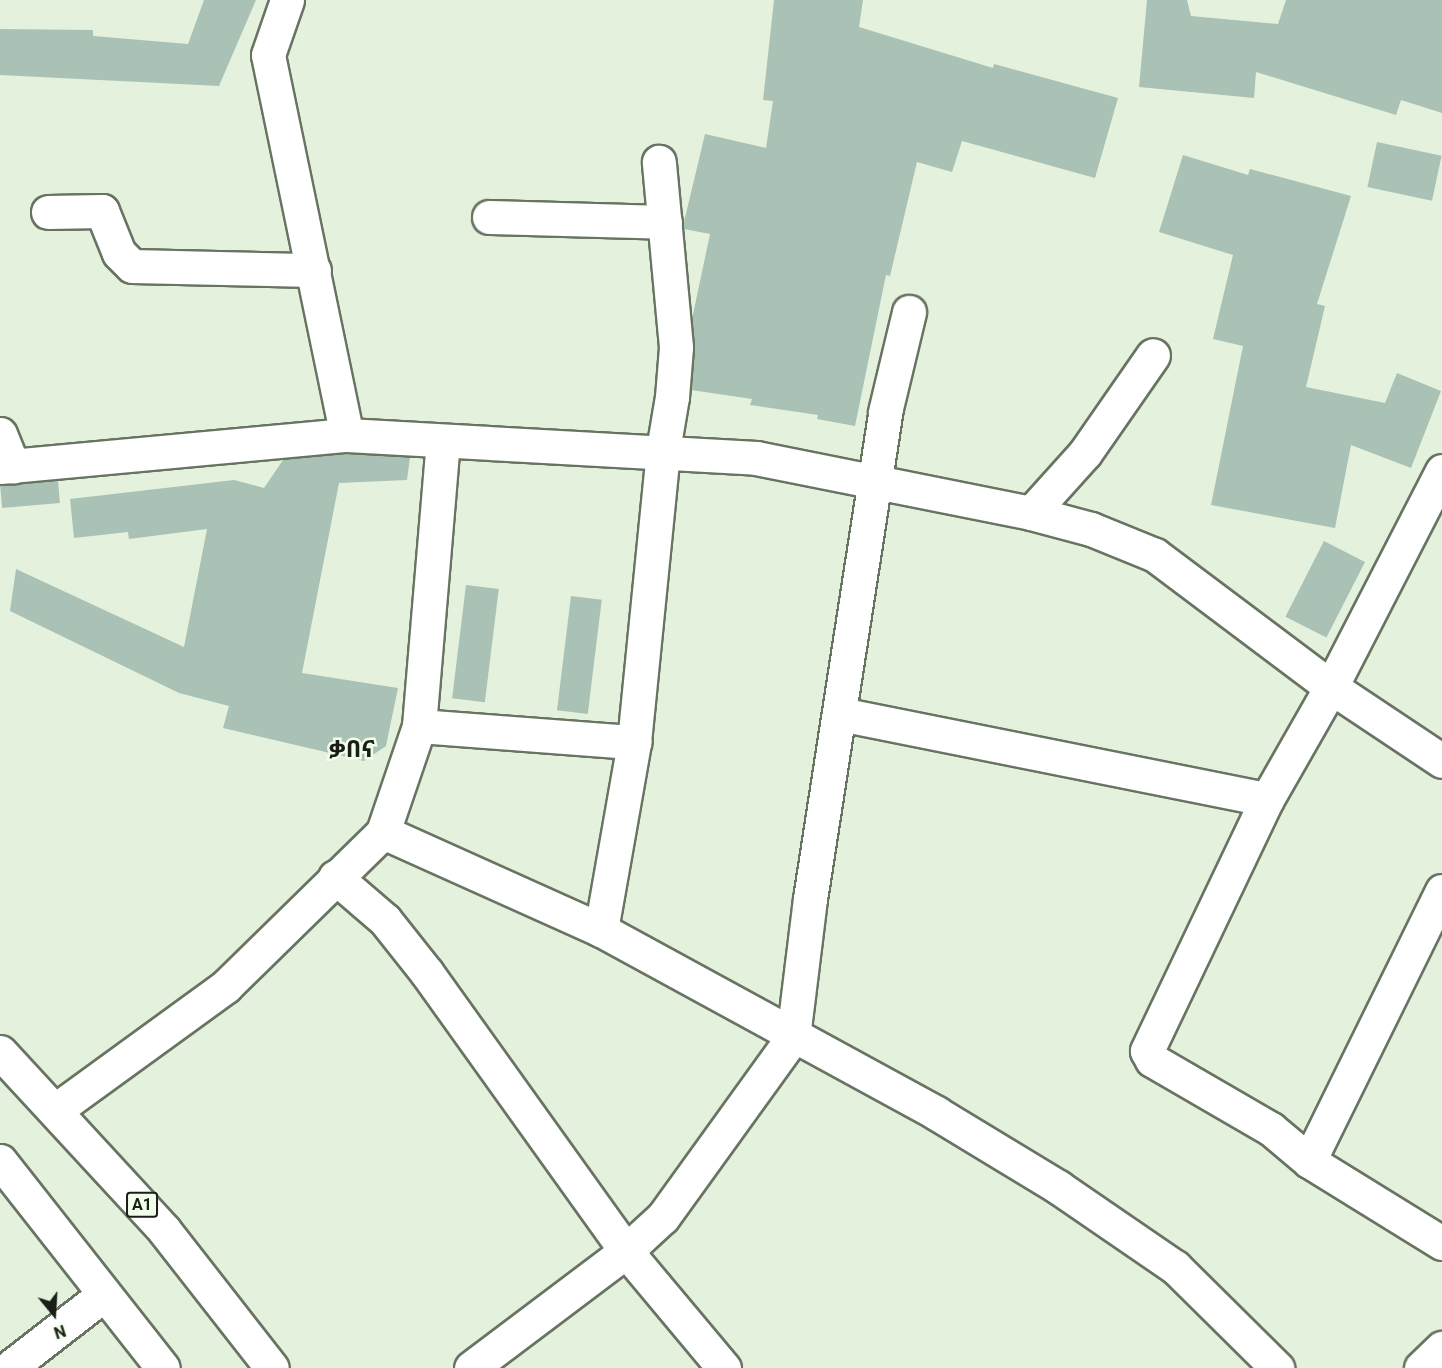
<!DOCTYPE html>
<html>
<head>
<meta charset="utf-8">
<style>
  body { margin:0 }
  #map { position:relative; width:1442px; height:1368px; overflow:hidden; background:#e4f2dd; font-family:Roboto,"Noto Sans Ethiopic",sans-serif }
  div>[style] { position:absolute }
  .building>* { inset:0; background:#aac1b5; transform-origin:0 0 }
  .roads { filter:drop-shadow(2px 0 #687462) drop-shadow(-2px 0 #687462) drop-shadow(0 2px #687462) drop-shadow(0 -2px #687462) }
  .minor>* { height:33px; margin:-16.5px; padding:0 16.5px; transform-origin:16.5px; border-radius:16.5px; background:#fff }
  .major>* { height:33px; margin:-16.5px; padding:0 16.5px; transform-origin:16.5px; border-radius:16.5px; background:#fff }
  span { translate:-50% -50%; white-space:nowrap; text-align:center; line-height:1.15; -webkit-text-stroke:5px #f1ffea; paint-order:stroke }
  .shield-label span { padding:2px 4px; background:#f1ffea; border:2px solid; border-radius:4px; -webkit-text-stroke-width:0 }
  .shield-label { font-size:16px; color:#1a1e17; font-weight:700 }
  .district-label { font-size:24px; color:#1a1e17; font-weight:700 }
  .north { position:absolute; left:24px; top:1284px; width:60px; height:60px; -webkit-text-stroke:4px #f1ffea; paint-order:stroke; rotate:162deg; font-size:16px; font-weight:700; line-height:24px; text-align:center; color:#1a1e17 }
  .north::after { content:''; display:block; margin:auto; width:21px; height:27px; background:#1a1e17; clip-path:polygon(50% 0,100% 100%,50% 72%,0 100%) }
</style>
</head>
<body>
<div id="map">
  <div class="building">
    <i style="clip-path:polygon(204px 0,256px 0,219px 86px,0 75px,0 29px,93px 30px,93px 36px,188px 44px)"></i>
    <i style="clip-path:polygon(774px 0,863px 0,859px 27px,993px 68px,994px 64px,1118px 98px,1095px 178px,962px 141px,952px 172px,917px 162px,890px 276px,886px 275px,855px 426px,817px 419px,818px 415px,750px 405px,752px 399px,691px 390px,692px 319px,710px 234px,684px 229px,684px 222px,705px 134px,766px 148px,773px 101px,763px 100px)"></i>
    <i style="clip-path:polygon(1147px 0,1187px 0,1191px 16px,1278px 24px,1286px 0,1442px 0,1442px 113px,1401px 100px,1396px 115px,1256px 72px,1254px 98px,1139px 87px)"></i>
    <i style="left:1377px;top:142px;width:66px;height:46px;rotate:12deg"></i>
    <i style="clip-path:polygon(1183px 155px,1248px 175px,1250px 169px,1351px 196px,1317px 304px,1325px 306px,1306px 387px,1385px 403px,1397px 373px,1441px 391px,1411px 468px,1351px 445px,1335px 528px,1211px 505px,1243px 346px,1213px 339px,1233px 255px,1159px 232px)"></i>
    <i style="clip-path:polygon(347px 454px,410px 457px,407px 480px,339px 483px,302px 673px,398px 688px,386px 746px,364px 761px,223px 728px,229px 706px,179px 693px,10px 611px,16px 569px,184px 647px,207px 529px,129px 539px,128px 532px,74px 538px,70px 499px,234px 480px,264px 488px,283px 460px)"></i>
    <i style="left:58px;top:481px;width:22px;height:58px;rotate:85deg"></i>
    <i style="left:1324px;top:541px;width:46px;height:85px;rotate:27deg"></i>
    <i style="left:466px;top:585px;width:33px;height:114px;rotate:7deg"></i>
    <i style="left:571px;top:596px;width:31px;height:115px;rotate:7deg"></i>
  </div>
  <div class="roads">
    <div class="minor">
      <i style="left:287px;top:0;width:58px;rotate:109.1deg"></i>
      <i style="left:268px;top:55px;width:388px;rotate:78.3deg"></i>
      <i style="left:48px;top:212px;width:54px;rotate:-1.1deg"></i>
      <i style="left:102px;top:211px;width:45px;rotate:68deg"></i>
      <i style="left:119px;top:253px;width:18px;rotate:45deg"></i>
      <i style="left:132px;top:266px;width:182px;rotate:1.3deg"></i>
      <i style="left:489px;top:217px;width:176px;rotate:1.6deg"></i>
      <i style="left:0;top:434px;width:35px;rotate:68deg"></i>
      <i style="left:0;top:467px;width:348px;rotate:-5.3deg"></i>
      <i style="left:347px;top:435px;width:410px;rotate:3.2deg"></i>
      <i style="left:756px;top:458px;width:280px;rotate:11.3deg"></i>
      <i style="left:1031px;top:513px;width:62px;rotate:14.9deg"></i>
      <i style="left:1091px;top:529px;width:69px;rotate:22.1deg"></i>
      <i style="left:1155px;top:555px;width:220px;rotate:36.9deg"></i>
      <i style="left:1331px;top:687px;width:133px;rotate:33.7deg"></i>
      <i style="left:1442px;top:471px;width:243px;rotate:117.2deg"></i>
      <i style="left:1331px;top:687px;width:129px;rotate:119.7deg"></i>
      <i style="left:1267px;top:799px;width:279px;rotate:115.5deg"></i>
      <i style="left:1147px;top:1051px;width:10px;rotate:61deg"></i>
      <i style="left:1152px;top:1060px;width:138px;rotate:30.1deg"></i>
      <i style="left:1271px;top:1129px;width:50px;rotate:40.1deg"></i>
      <i style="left:1309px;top:1161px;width:156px;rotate:31.7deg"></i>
      <i style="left:1031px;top:513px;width:81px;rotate:-48deg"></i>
      <i style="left:1085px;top:453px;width:119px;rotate:-55.2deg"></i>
      <i style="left:840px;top:714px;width:435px;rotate:11.3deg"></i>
      <i style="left:419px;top:726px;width:216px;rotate:4.3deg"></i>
      <i style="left:383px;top:832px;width:239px;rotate:24.2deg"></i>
      <i style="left:601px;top:930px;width:382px;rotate:28.6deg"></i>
      <i style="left:936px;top:1113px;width:143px;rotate:31.2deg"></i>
      <i style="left:1058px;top:1187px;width:142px;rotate:34.4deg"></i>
      <i style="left:1175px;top:1267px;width:144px;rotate:44.7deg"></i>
      <i style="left:335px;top:877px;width:66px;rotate:40.7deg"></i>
      <i style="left:385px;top:920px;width:68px;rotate:51.6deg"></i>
      <i style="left:427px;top:973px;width:342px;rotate:54.4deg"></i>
      <i style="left:626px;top:1251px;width:153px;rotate:50.1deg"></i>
      <i style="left:601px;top:930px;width:191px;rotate:-80deg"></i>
      <i style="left:634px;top:742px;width:293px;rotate:-84.3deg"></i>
      <i style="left:663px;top:450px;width:54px;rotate:-80.4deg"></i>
      <i style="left:672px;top:397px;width:50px;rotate:-85.4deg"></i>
      <i style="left:676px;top:347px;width:186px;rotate:-95.3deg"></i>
      <i style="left:57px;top:1109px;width:209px;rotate:-36deg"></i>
      <i style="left:226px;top:986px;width:220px;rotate:-44.4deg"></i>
      <i style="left:383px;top:832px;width:112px;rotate:-71.2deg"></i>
      <i style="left:419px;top:726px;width:284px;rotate:-85.2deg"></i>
      <i style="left:1309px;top:1161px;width:301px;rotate:-63.8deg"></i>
      <i style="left:9px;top:1368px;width:119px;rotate:-37.8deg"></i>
      <i style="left:471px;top:1368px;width:194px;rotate:-37deg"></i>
      <i style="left:626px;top:1251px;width:50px;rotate:-42.6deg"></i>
      <i style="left:663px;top:1217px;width:222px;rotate:-54.2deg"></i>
      <i style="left:793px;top:1037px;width:139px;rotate:-83deg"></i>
      <i style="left:810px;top:899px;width:493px;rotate:-81.2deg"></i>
      <i style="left:885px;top:412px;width:103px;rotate:-76.5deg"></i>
      <i style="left:1421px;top:1368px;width:29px;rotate:-44deg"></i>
    </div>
    <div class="major">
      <i style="left:0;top:1052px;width:242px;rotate:47.3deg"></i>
      <i style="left:164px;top:1230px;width:175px;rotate:52deg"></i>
      <i style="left:0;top:1161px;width:263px;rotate:51.8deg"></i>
    </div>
  </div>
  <div class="shield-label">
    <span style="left:142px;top:1205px">A1</span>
  </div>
  <div class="district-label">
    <span style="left:352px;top:750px">ቃበና</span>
  </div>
  <div class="north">N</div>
</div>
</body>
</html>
